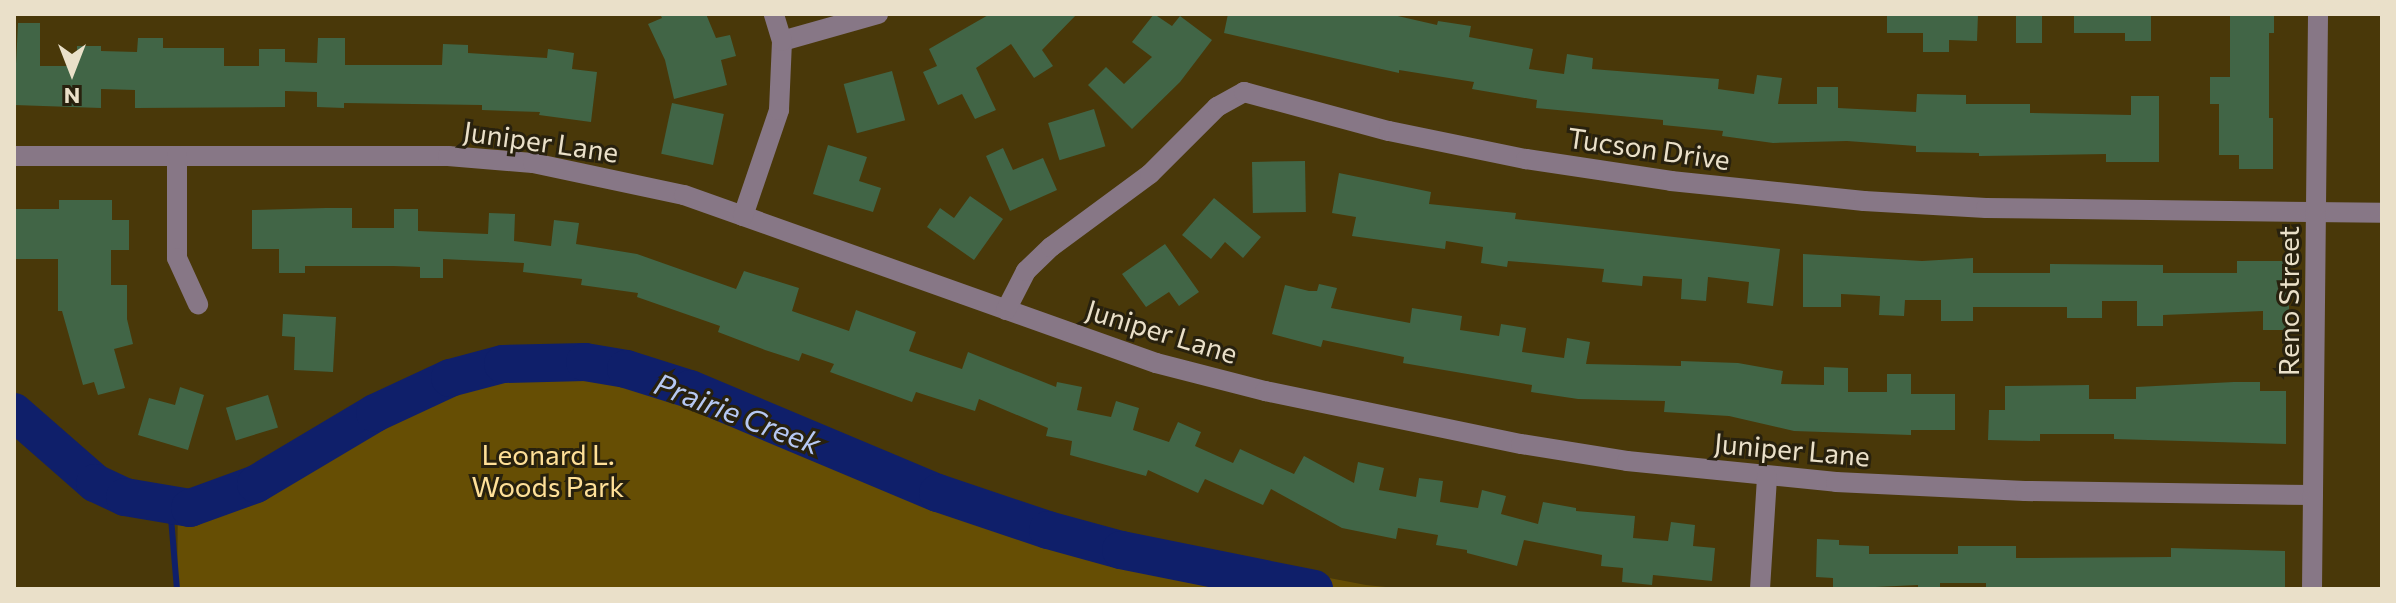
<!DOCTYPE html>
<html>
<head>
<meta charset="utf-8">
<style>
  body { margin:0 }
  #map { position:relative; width:2396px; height:603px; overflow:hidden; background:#493809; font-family:Commissioner,sans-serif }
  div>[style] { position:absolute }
  .green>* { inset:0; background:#664e04 }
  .stream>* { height:6px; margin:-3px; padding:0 3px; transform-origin:3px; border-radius:3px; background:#0f1f6a }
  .river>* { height:38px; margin:-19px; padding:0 19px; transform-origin:19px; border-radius:19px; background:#0f1f6a }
  .building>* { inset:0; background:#416546; transform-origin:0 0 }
  .minor>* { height:20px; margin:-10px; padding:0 10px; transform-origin:10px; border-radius:10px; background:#877786 }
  span { translate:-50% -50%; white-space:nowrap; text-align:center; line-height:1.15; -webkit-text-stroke:6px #28210e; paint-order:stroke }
  .street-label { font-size:28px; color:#eae0c9 }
  .park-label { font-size:28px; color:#ffe098 }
  .water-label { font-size:30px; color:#b6c8f3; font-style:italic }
  .frame { position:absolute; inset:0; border:16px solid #eae0c9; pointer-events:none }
  .north { position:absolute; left:32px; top:32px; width:80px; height:80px; -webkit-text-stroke:6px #28210e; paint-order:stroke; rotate:180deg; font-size:22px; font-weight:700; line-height:32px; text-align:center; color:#eae0c9 }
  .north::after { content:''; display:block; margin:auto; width:28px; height:36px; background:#eae0c9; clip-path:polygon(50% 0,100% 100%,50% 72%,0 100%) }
</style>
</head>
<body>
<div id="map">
  <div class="green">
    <i style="clip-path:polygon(543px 349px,647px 361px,824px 431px,938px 481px,1136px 541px,1366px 585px,1406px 589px,177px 589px,178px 495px,265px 476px,414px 379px)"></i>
  </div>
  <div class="stream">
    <i style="left:170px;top:506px;width:83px;rotate:85.2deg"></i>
  </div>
  <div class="river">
    <i style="left:14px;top:412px;width:108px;rotate:41.2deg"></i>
    <i style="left:95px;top:483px;width:33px;rotate:25deg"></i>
    <i style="left:125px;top:497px;width:66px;rotate:9.6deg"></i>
    <i style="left:190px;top:508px;width:70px;rotate:-20deg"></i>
    <i style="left:256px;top:484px;width:139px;rotate:-30.8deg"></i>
    <i style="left:375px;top:413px;width:83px;rotate:-25deg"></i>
    <i style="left:450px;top:378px;width:55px;rotate:-14.8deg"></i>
    <i style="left:503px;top:364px;width:82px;rotate:-1.4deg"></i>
    <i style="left:585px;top:362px;width:42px;rotate:9.7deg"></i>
    <i style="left:626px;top:369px;width:67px;rotate:17.4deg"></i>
    <i style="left:690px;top:389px;width:269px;rotate:22.8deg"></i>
    <i style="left:938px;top:493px;width:116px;rotate:18.6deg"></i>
    <i style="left:1048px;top:530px;width:76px;rotate:15.3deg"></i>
    <i style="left:1121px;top:550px;width:197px;rotate:11.4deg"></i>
  </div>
  <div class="building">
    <i style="clip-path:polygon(660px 14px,706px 14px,716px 38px,730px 35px,736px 56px,721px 60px,727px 85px,674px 99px,665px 60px,648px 24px,662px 18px)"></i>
    <i style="clip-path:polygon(990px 14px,1077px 14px,1042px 50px,1053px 66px,1034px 78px,1011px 44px,976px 68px,996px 110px,975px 119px,962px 94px,938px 105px,923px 72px,937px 66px,929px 49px)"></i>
    <i style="clip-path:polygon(1154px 14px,1172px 26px,1180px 16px,1212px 40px,1180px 82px,1132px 129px,1088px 85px,1106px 67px,1124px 84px,1152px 57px,1132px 42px)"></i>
    <i style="clip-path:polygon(1228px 14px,1389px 14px,1437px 25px,1438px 21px,1471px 26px,1469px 37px,1533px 49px,1529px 69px,1564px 74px,1567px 54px,1593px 58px,1592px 69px,1719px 79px,1718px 89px,1754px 94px,1757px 75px,1782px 78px,1778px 104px,1817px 104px,1817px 87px,1838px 87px,1838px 108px,1916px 112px,1917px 94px,1966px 95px,1966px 104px,2030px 104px,2030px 113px,2131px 115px,2131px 96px,2159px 96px,2159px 162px,2106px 162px,2106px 154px,1979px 156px,1979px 153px,1916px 152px,1916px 146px,1847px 141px,1773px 143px,1722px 136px,1723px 131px,1663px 125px,1663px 120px,1536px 108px,1537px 100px,1472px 89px,1474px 82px,1399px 70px,1399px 73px,1224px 33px)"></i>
    <i style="clip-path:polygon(1887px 14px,1978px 14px,1977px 41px,1949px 40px,1949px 52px,1923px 52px,1923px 33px,1887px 33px)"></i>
    <i style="left:2016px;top:14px;width:26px;height:29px"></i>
    <i style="clip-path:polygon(2074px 14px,2151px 14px,2151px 41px,2125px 41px,2125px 33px,2074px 33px)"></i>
    <i style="clip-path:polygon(2230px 14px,2274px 14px,2274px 33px,2269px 33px,2269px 118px,2273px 118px,2273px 169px,2239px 169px,2239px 155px,2219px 155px,2219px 104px,2210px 104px,2210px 77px,2230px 77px)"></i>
    <i style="clip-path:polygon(18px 23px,40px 23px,40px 66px,77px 66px,77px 46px,101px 46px,101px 51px,137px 52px,138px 38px,163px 38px,163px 48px,224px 48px,224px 66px,259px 66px,259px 49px,285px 49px,285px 62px,317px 63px,318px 38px,345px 38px,345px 65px,442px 65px,443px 44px,468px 45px,468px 53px,547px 58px,548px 49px,574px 53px,572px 69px,597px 72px,591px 122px,539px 115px,540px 112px,482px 110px,482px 105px,344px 103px,344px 108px,317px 107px,317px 92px,285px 91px,285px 107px,135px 108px,135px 90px,101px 89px,101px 108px,14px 105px)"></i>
    <i style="left:892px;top:71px;width:51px;height:50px;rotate:75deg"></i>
    <i style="left:672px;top:103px;width:53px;height:52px;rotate:12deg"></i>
    <i style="left:1094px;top:109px;width:39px;height:48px;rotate:73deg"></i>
    <i style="clip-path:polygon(828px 145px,867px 157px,859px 181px,881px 188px,873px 212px,813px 194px)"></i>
    <i style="clip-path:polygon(1003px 148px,1013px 170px,1043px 158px,1057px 190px,1010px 211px,986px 156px)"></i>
    <i style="left:1305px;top:161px;width:51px;height:53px;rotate:89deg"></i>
    <i style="clip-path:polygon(1339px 173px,1431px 192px,1429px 204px,1516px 213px,1515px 219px,1780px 249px,1773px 306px,1747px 303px,1749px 282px,1708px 277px,1706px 301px,1681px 299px,1682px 279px,1643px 276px,1642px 286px,1602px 282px,1604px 269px,1508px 261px,1507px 267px,1481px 263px,1483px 247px,1446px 241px,1445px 249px,1352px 236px,1356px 217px,1332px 213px)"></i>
    <i style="clip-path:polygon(970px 196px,1003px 219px,974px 260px,927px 227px,940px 208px,954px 218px)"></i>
    <i style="clip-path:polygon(1214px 198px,1261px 237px,1243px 258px,1225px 242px,1211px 259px,1182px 235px)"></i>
    <i style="clip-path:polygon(59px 200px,112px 200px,112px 220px,129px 220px,129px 250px,111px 250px,111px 285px,127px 285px,127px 319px,133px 344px,114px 349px,125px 388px,98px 395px,94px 382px,83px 385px,62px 311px,58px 311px,58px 259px,14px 259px,14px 209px,59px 209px)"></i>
    <i style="clip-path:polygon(326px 208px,352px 208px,352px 228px,394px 228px,394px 209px,418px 209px,418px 231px,488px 234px,489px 213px,515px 214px,514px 241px,551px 246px,554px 220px,579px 223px,576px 244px,637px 254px,736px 289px,744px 271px,799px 288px,792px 311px,849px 331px,856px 310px,916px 332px,909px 351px,962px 369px,968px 352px,1056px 387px,1057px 382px,1082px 387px,1077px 410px,1111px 417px,1116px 401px,1139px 408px,1133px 430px,1169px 442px,1178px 422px,1201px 432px,1195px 446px,1233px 463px,1240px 449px,1294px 474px,1304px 456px,1354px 483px,1358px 462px,1384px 468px,1379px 490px,1416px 497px,1419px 478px,1443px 481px,1440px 502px,1478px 508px,1482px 490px,1506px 496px,1501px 514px,1538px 524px,1543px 502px,1576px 508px,1576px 511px,1635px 516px,1633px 538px,1668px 541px,1671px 522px,1695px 525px,1693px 546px,1715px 548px,1712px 581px,1653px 575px,1652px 585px,1622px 582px,1623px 568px,1601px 566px,1602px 555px,1524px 540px,1517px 566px,1467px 553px,1467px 550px,1436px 545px,1438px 535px,1398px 528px,1396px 539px,1342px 528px,1271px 489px,1263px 505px,1205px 479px,1198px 493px,1148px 470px,1146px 476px,1070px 455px,1072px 441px,1046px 436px,1048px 428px,979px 399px,975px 411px,916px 392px,912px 402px,830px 372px,834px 364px,802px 353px,799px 361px,765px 350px,718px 332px,720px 326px,637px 297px,638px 293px,581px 285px,582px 279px,523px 272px,524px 263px,443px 259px,443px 278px,420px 278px,420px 267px,393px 266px,305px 266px,305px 273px,279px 273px,279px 249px,252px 249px,252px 210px)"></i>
    <i style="clip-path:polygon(1165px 244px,1199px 292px,1179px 306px,1169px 292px,1146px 307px,1122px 274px)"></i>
    <i style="clip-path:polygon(1803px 254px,1922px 261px,1973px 258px,1973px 273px,2050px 273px,2050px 264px,2163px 265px,2163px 273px,2237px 273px,2237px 261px,2289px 261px,2289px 330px,2263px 330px,2263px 311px,2163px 315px,2163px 326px,2137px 326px,2137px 301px,2102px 301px,2102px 318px,2067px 318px,2067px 307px,1973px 307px,1973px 321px,1941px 321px,1941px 300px,1905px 300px,1904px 316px,1879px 315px,1880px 296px,1841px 294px,1841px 307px,1803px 307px)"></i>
    <i style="clip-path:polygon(1319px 284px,1337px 288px,1331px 308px,1410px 323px,1412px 308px,1462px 316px,1460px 330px,1499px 336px,1501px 324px,1526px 328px,1522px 352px,1564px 358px,1567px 338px,1590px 342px,1586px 364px,1681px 366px,1681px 361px,1738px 363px,1783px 371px,1781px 384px,1824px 385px,1824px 367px,1848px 368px,1848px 392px,1887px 392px,1887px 374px,1911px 374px,1911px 394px,1955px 394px,1955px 430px,1911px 430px,1911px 435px,1794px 431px,1729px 416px,1664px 412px,1665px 401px,1578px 399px,1531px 392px,1532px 385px,1403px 363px,1404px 357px,1323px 340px,1321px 347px,1272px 334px,1285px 285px,1309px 291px,1317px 291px)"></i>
    <i style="clip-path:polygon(283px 314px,336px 317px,333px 372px,294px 370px,295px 337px,282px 336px)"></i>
    <i style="clip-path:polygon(2234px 382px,2260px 382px,2260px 391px,2286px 391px,2286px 444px,2114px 439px,2114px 434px,2040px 434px,2040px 441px,1988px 440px,1989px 410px,2005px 410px,2005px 386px,2089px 385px,2089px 399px,2136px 399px,2136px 387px)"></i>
    <i style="clip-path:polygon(180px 387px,204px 395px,188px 450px,138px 435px,149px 398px,175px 405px)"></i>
    <i style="left:268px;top:395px;width:34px;height:44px;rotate:73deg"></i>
    <i style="clip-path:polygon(1817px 539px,1839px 540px,1839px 545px,1869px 546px,1869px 554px,1958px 554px,1958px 546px,2016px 546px,2016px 558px,2171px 557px,2171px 548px,2285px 551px,2285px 589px,1986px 589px,1986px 583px,1940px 583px,1940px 589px,1918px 589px,1918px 585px,1833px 589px,1833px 578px,1816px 577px)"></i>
  </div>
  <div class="minor">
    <i style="left:782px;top:41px;width:100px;rotate:-15.7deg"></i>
    <i style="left:14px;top:156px;width:434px"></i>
    <i style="left:448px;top:156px;width:85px;rotate:4.7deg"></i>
    <i style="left:533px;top:163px;width:154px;rotate:12deg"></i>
    <i style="left:684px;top:195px;width:501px;rotate:19.59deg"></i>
    <i style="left:1156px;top:363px;width:113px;rotate:14.4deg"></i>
    <i style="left:1265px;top:391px;width:261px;rotate:11.7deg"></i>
    <i style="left:1521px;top:444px;width:107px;rotate:9.1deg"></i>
    <i style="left:1627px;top:461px;width:210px;rotate:5.7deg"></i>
    <i style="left:1836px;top:482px;width:189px;rotate:2.7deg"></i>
    <i style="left:2025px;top:491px;width:288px;rotate:0.8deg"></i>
    <i style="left:177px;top:156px;width:102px;rotate:90deg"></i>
    <i style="left:177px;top:258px;width:51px;rotate:65.5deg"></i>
    <i style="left:743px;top:216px;width:112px;rotate:-71.2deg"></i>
    <i style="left:779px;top:110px;width:69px;rotate:-87.5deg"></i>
    <i style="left:782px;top:41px;width:28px;rotate:-107deg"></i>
    <i style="left:1006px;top:310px;width:44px;rotate:-62.9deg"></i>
    <i style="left:1026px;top:271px;width:35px;rotate:-44deg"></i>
    <i style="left:1051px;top:247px;width:123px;rotate:-36.4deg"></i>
    <i style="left:1150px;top:174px;width:95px;rotate:-45deg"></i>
    <i style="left:1217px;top:107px;width:31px;rotate:-29deg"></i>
    <i style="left:1244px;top:92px;width:150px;rotate:15.1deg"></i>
    <i style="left:1389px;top:131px;width:140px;rotate:11.6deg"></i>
    <i style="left:1526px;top:159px;width:147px;rotate:8.6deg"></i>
    <i style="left:1671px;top:181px;width:194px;rotate:5.9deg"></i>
    <i style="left:1864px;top:201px;width:122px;rotate:3.3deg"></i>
    <i style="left:1986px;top:208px;width:396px;rotate:0.7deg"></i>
    <i style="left:1760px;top:589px;width:112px;rotate:-86.4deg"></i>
    <i style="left:2312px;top:589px;width:575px;rotate:-89.4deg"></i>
  </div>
  <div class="street-label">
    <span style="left:541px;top:141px;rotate:8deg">Juniper Lane</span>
    <span style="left:1649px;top:148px;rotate:8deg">Tucson Drive</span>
    <span style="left:2288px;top:301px;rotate:-90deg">Reno Street</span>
    <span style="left:1162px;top:331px;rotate:17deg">Juniper Lane</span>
    <span style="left:1792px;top:449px;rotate:5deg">Juniper Lane</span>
  </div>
  <div class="park-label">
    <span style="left:548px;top:470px">Leonard L.<br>Woods Park</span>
  </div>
  <div class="water-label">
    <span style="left:738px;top:413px;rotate:21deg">Prairie Creek</span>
  </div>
  <div class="frame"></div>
  <div class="north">N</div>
</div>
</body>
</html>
